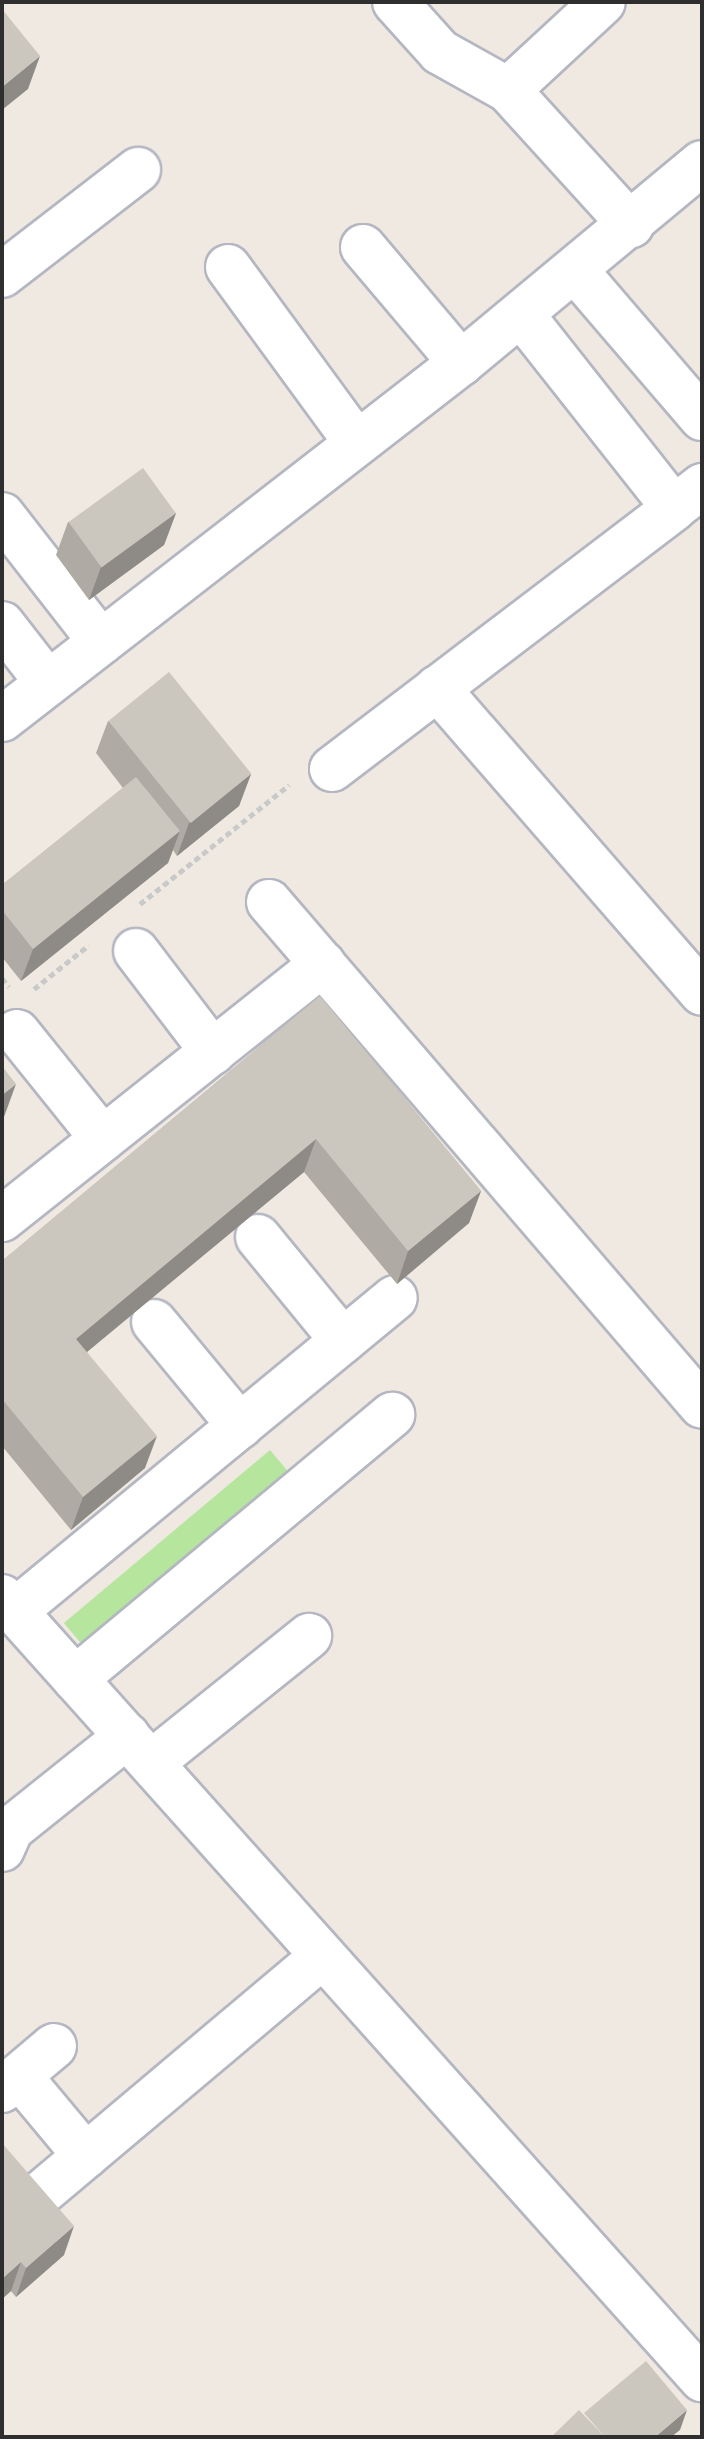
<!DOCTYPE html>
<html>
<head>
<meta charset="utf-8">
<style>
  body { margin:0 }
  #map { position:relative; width:704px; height:2439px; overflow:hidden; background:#efe9e1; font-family:Rubik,sans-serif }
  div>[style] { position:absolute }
  .green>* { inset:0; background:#b6e59e; transform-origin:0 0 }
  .path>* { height:5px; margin-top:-2.5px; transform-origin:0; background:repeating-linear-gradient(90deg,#c9c9c9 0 6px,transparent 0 10px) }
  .roads { filter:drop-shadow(2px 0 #b4b7c1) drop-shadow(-2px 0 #b4b7c1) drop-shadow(0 2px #b4b7c1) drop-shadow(0 -2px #b4b7c1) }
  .minor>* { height:44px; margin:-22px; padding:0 22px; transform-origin:22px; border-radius:22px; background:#fff }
  .wall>* { inset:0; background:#afaba4 }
  .shaded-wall>* { inset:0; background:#8e8b86 }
  .building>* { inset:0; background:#cbc7bf; transform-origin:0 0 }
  span { translate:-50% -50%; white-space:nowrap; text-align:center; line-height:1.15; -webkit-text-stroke:6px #fff; paint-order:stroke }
  .frame { position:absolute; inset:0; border:4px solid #2e2e2e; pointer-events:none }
</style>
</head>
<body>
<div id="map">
  <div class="green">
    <i style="left:270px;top:1450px;width:34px;height:269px;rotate:50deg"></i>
  </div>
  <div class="path">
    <i style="left:140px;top:904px;width:191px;rotate:-38.6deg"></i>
    <i style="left:2px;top:978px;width:11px;rotate:52deg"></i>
    <i style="left:34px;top:989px;width:70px;rotate:-38.7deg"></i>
  </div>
  <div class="roads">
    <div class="minor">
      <i style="left:395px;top:2px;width:67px;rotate:48deg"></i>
      <i style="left:440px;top:52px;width:78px;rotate:29.2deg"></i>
      <i style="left:508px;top:90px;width:129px;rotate:-42.8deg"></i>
      <i style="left:508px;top:90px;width:183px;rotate:47.7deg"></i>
      <i style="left:363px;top:247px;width:152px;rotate:49.8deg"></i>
      <i style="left:228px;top:267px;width:218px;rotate:53.8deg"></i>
      <i style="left:575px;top:270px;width:195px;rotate:49.4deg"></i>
      <i style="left:2px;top:275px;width:172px;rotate:-37.7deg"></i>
      <i style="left:521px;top:314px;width:247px;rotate:51.7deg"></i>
      <i style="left:674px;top:508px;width:36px;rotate:-38deg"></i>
      <i style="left:2px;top:515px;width:161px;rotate:52.1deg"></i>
      <i style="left:2px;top:624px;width:75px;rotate:52.1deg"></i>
      <i style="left:437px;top:688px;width:404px;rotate:49deg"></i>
      <i style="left:2px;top:719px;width:581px;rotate:-37.8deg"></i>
      <i style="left:461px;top:363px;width:313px;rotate:-39.7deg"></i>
      <i style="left:332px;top:769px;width:430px;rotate:-37.3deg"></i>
      <i style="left:269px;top:902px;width:664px;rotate:49.33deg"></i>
      <i style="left:136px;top:951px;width:127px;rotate:52.7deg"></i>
      <i style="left:17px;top:1032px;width:137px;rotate:51.2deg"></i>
      <i style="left:2px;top:1219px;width:410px;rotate:-38.5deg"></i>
      <i style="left:258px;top:1237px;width:134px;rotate:50.7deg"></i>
      <i style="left:154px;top:1322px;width:135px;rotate:50.4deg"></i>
      <i style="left:2px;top:1597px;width:1050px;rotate:48.17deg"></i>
      <i style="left:15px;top:1611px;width:492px;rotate:-39.5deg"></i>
      <i style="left:75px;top:1679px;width:413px;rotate:-39.8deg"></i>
      <i style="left:151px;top:1763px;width:203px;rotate:-38.8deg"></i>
      <i style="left:2px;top:1849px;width:22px;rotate:-66deg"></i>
      <i style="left:11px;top:1829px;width:149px;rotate:-38.7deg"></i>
      <i style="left:19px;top:2076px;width:104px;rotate:50.1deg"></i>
      <i style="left:2px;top:2090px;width:68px;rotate:-40.2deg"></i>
      <i style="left:39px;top:2195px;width:371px;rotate:-40.1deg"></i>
    </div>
  </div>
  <div class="wall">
    <i style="clip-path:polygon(176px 513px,164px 545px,89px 600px,56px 555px,68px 522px)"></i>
    <i style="clip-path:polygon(108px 721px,251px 774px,239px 806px,177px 856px,173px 850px,168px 863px,21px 981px,2px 957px,2px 885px,123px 788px,96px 753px)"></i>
    <i style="clip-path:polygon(320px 996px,481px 1191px,469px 1223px,397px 1284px,304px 1172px,87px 1352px,145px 1468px,71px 1530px,2px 1446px,2px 1261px)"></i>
    <i style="clip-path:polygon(2px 2143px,64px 2255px,16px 2297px,11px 2291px,2px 2299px)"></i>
  </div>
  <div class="shaded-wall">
    <i style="clip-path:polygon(40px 56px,28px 89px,2px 110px,2px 87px)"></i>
    <i style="clip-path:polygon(176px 513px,164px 545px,89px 600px,101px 567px)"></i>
    <i style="clip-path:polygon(251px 774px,239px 806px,177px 856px,189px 823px)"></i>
    <i style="clip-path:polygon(180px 831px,168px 863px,21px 981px,33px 949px)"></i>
    <i style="clip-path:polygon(16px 1084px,4px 1117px,2px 1118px,2px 1095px)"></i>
    <i style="clip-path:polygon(316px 1139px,304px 1172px,64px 1371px,76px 1339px)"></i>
    <i style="clip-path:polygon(481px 1191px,469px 1223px,397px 1284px,408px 1251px)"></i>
    <i style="clip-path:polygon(157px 1436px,145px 1468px,71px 1530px,83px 1497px)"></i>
    <i style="clip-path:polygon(74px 2226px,64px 2255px,16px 2297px,26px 2268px)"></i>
    <i style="clip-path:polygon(21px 2262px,11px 2291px,2px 2299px,2px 2279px)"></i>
    <i style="clip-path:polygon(687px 2410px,680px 2430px,671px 2437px,655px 2437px)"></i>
  </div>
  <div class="building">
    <i style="clip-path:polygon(2px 9px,40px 56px,2px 87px)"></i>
    <i style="left:143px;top:468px;width:56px;height:92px;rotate:54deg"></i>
    <i style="left:169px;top:672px;width:131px;height:78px;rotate:51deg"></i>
    <i style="clip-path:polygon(136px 777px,180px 831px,33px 949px,2px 910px,2px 885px)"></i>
    <i style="clip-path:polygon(320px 996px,481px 1191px,408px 1251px,316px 1139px,76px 1339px,157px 1436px,83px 1497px,2px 1399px,2px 1261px)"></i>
    <i style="clip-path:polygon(2px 1066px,16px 1084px,2px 1095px)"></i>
    <i style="clip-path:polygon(2px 2143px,74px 2226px,26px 2268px,21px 2262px,2px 2279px)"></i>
    <i style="clip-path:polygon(646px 2361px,687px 2410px,655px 2437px,605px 2437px,584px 2413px)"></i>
    <i style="clip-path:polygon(579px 2410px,605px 2437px,551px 2437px)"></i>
  </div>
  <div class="frame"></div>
</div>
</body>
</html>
